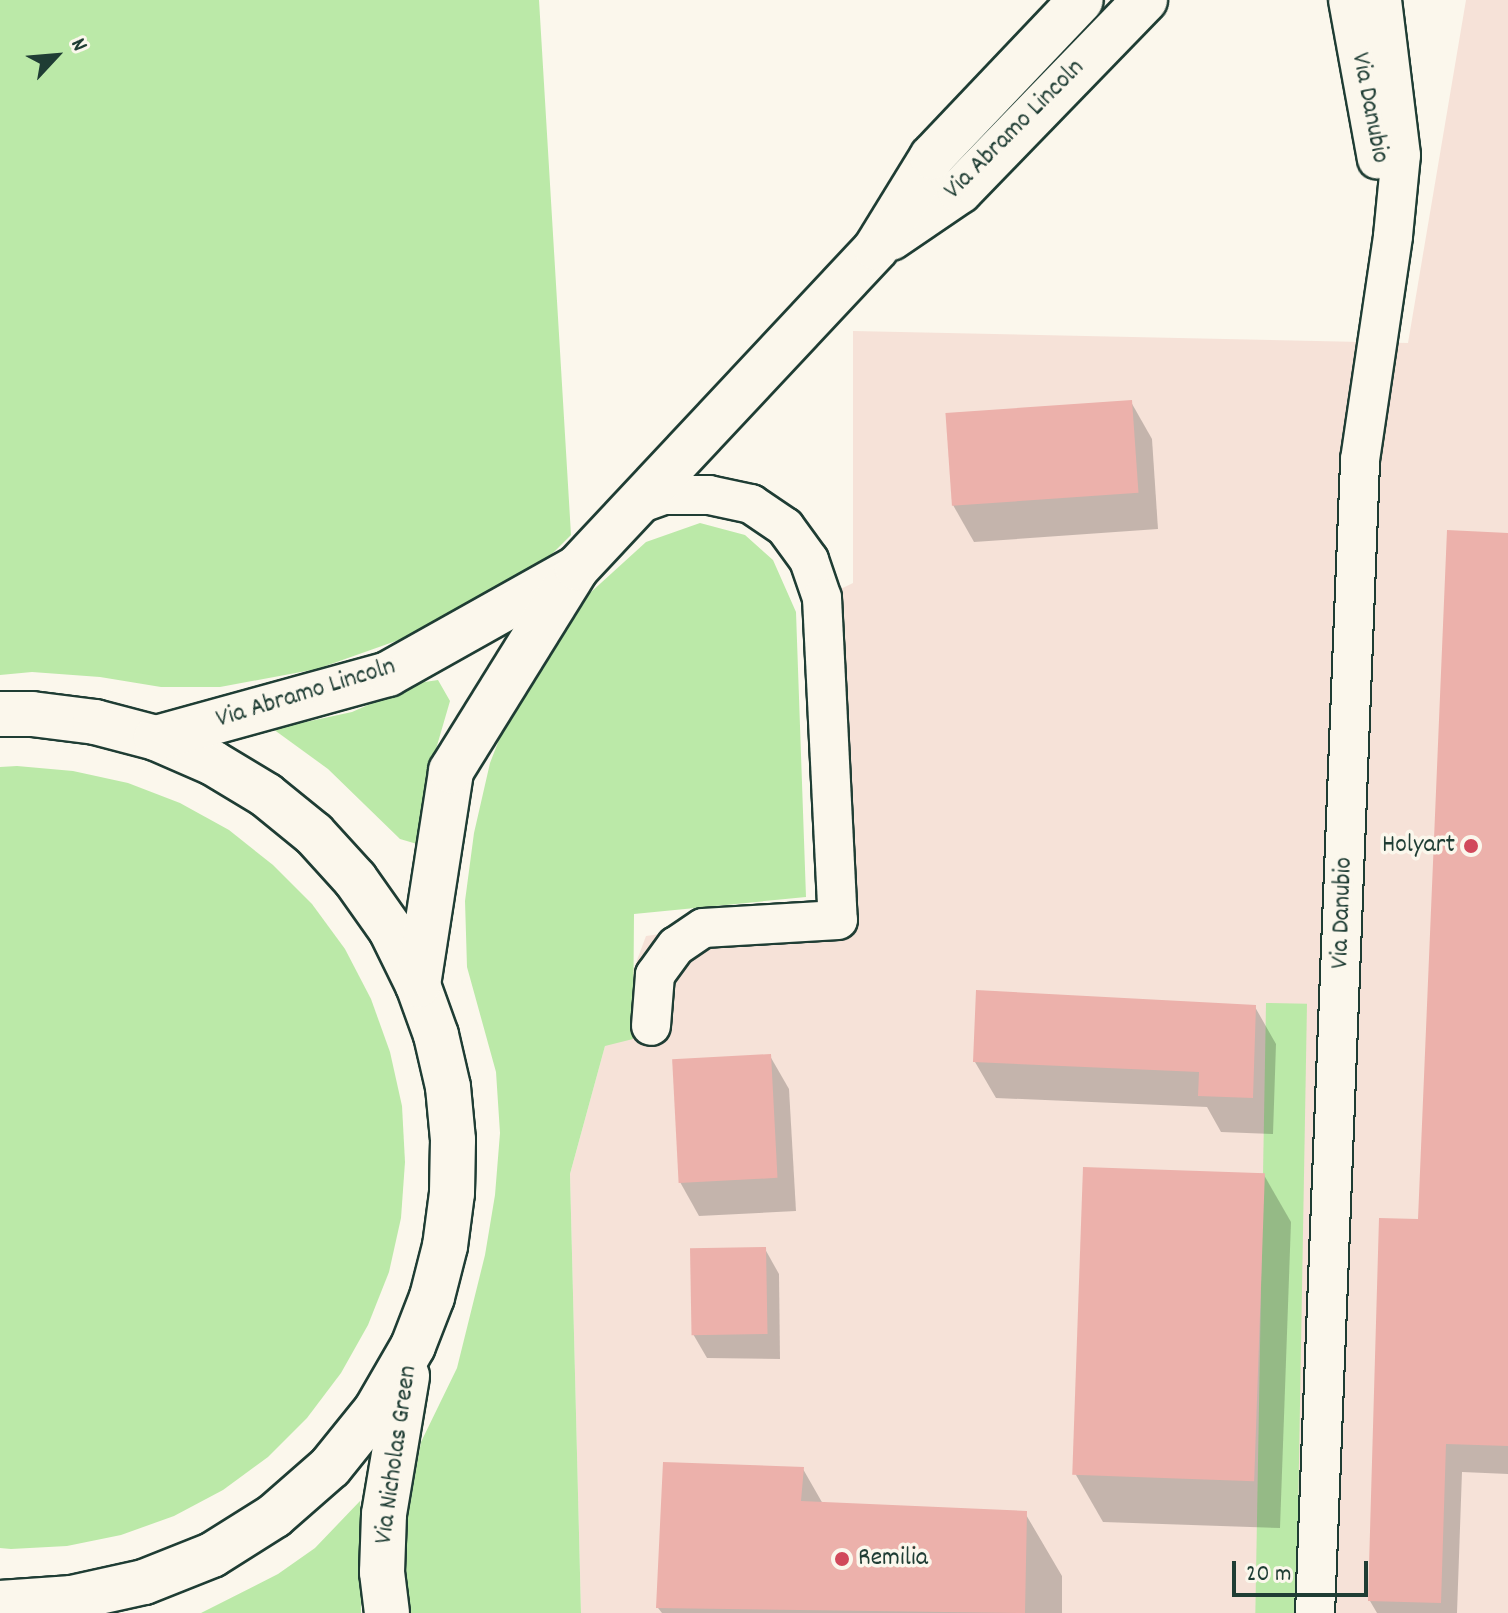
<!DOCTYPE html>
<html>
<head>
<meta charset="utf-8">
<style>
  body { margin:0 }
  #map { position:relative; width:1508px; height:1613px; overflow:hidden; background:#fbf7ec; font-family:Dekko,sans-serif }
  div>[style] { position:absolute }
  .built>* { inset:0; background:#f6e2d8 }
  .green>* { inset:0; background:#bbe9a8; transform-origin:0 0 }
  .shadow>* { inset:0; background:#0003 }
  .building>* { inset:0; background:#ecb1ab; transform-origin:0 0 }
  .roads { filter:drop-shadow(2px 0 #1f3d34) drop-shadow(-2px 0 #1f3d34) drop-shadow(0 2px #1f3d34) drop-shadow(0 -2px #1f3d34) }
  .street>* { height:38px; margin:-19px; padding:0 19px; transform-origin:19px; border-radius:19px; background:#fbf7ec }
  .secondary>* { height:44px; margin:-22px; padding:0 22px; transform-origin:22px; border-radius:22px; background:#fbf7ec }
  .dots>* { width:22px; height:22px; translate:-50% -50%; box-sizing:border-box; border:4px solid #fbf7ec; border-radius:50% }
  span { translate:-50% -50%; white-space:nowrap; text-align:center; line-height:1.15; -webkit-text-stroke:7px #fbf7ec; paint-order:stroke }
  .street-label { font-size:26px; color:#1f3d34 }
  .poi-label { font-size:26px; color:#1f3d34 }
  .right { translate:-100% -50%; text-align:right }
  .left { translate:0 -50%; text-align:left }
  .north { position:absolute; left:16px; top:16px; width:80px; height:80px; -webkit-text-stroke:6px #fbf7ec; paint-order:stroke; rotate:64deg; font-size:22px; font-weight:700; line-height:32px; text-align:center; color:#1f3d34 }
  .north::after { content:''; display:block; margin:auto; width:28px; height:36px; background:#1f3d34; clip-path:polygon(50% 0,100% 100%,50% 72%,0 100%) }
  .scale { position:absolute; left:1232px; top:1561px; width:136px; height:36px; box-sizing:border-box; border:4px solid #1f3d34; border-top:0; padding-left:10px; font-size:24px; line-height:28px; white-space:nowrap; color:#1f3d34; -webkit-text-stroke:6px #fbf7ec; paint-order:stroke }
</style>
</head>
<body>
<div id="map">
  <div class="built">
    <i style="clip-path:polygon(1466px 0,1508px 0,1508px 1613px,581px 1613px,570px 1174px,605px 1046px,646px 936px,703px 928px,838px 920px,822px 598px,853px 583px,853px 331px,1408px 343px)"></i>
  </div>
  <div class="green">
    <i style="clip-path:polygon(0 0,539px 0,571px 535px,543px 563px,427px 630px,317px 669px,220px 687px,161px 687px,100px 677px,32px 672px,0 675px)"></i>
    <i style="clip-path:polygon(700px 523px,745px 535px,773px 560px,796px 612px,806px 897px,634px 914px,633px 1039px,605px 1046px,570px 1174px,581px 1613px,409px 1613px,406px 1569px,408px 1515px,421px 1442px,457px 1368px,485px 1255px,495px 1195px,500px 1133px,496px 1072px,467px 967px,465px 901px,474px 833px,490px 763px,514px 701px,557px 623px,646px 542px)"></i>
    <i style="clip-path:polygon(438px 680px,450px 701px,434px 756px,417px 844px,400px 839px,328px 769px,273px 729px,352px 712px,418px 683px)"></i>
    <i style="clip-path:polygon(17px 766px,73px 771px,128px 783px,180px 803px,229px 830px,273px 865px,312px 904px,345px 949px,371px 999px,390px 1052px,402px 1106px,405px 1162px,401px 1218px,389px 1272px,368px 1325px,341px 1373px,307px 1418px,268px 1457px,223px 1490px,174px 1516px,121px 1535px,67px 1546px,11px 1549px,0 1548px,0 767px)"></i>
    <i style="left:1266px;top:1003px;width:41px;height:610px;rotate:1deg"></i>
    <i style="clip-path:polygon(360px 1501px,361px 1613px,201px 1613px,278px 1574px,315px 1548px)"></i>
  </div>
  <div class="shadow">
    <i style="clip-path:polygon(1131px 402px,1152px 439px,1158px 529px,974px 542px,953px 505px)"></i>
    <i style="clip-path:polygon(1508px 535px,1508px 1474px,1462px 1472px,1457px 1613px,1377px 1613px,1370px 1601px)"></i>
    <i style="clip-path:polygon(1255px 1007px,1276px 1044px,1273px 1134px,1221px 1132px,1207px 1107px,996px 1098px,975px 1062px)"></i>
    <i style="clip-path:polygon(770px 1056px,789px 1089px,796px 1211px,699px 1216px,680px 1182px)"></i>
    <i style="clip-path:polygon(1264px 1175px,1291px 1222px,1280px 1528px,1103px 1522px,1076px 1475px)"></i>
    <i style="clip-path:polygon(765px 1249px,779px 1274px,780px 1359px,707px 1358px,693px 1334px)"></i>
    <i style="clip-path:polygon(803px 1469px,823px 1504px,1025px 1513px,1062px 1576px,1062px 1613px,662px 1613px,658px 1608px)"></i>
  </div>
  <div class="building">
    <i style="left:1132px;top:400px;width:93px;height:187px;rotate:86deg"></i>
    <i style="clip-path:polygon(1447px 530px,1508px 533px,1508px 1446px,1446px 1444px,1441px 1603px,1368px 1601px,1379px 1218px,1418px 1219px)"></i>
    <i style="clip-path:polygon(976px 990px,1256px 1005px,1253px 1098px,1198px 1096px,1199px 1072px,973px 1062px)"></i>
    <i style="left:771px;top:1054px;width:124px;height:99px;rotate:87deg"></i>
    <i style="left:1083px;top:1167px;width:182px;height:308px;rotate:2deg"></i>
    <i style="left:766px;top:1247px;width:87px;height:76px;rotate:89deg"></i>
    <i style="clip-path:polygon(663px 1462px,804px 1467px,801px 1501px,1027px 1511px,1025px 1613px,656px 1608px)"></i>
  </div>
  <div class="roads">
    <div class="street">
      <i style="left:1348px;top:0;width:162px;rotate:79.7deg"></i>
      <i style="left:636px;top:505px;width:29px;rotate:-20deg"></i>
      <i style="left:663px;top:495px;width:46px"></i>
      <i style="left:709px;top:495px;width:43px;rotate:12.1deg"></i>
      <i style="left:751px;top:504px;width:41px;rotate:34.1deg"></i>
      <i style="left:785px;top:527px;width:41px;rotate:54deg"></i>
      <i style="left:809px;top:560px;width:40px;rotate:71.1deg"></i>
      <i style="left:822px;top:598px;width:322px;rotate:87.2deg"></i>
      <i style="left:838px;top:920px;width:135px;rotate:176.6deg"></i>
      <i style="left:703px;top:928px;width:32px;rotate:146deg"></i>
      <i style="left:676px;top:946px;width:36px;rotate:126deg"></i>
      <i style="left:655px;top:975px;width:51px;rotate:94.5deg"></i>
      <i style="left:1315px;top:1613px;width:1154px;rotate:-87.76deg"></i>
      <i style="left:1360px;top:460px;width:226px;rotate:-81.6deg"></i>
      <i style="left:1393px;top:236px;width:81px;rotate:-84.4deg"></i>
      <i style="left:1401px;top:155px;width:156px;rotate:-97deg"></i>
    </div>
    <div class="secondary">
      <i style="left:891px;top:238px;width:83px;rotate:-34.3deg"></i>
      <i style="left:960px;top:191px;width:266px;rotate:-45.9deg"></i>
      <i style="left:0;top:714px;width:32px"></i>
      <i style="left:32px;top:714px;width:64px;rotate:7.2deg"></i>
      <i style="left:95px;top:722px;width:63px;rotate:14.7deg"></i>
      <i style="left:156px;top:738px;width:62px;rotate:23.7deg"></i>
      <i style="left:213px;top:763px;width:62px;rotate:31.1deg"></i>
      <i style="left:266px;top:795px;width:62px;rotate:39.1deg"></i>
      <i style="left:314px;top:834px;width:61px;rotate:47.7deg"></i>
      <i style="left:355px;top:879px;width:62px;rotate:54.8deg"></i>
      <i style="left:391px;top:930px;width:61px;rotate:63.9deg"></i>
      <i style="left:418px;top:985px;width:53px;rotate:70.2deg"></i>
      <i style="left:436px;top:1035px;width:53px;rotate:77deg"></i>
      <i style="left:448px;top:1087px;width:53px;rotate:84.6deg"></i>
      <i style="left:453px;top:1140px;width:53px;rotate:91.1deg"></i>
      <i style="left:452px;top:1193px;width:53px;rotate:97.5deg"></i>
      <i style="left:445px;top:1246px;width:53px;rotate:104.3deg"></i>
      <i style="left:432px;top:1297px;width:53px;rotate:111.2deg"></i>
      <i style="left:413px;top:1346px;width:74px;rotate:120deg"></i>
      <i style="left:376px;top:1410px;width:73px;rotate:128.9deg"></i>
      <i style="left:330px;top:1467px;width:74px;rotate:138.8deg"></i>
      <i style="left:274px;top:1516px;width:73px;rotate:147.8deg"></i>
      <i style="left:212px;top:1555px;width:73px;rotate:158.3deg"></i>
      <i style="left:144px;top:1582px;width:74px;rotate:167.5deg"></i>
      <i style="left:72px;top:1598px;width:72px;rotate:176deg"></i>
      <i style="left:156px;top:738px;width:241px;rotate:-15.4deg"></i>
      <i style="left:388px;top:674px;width:214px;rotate:-29.3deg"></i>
      <i style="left:418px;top:985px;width:217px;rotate:-81.2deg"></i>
      <i style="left:451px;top:771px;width:239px;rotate:-58.2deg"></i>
      <i style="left:577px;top:568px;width:438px;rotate:-46.9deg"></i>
      <i style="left:876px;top:248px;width:107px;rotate:-58.4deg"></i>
      <i style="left:932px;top:157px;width:216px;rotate:-46.5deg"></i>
      <i style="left:387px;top:1613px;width:41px;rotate:-97deg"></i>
      <i style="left:382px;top:1572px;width:58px;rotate:-88deg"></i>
      <i style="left:384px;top:1514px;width:140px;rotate:-80.5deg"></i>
    </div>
  </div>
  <div class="dots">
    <i style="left:1471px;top:846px;background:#d1495b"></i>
    <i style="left:842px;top:1559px;background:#d1495b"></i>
  </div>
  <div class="street-label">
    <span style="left:1369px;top:108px;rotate:79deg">Via Danubio</span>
    <span style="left:1015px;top:130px;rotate:-45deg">Via Abramo Lincoln</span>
    <span style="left:306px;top:694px;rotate:-17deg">Via Abramo Lincoln</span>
    <span style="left:1343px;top:913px;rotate:-88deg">Via Danubio</span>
    <span style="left:397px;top:1455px;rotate:-82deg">Via Nicholas Green</span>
  </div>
  <div class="poi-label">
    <span class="right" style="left:1455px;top:846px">Holyart</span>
    <span class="left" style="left:858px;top:1559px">Remilia</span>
  </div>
  <div class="north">N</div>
  <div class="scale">20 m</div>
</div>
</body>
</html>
